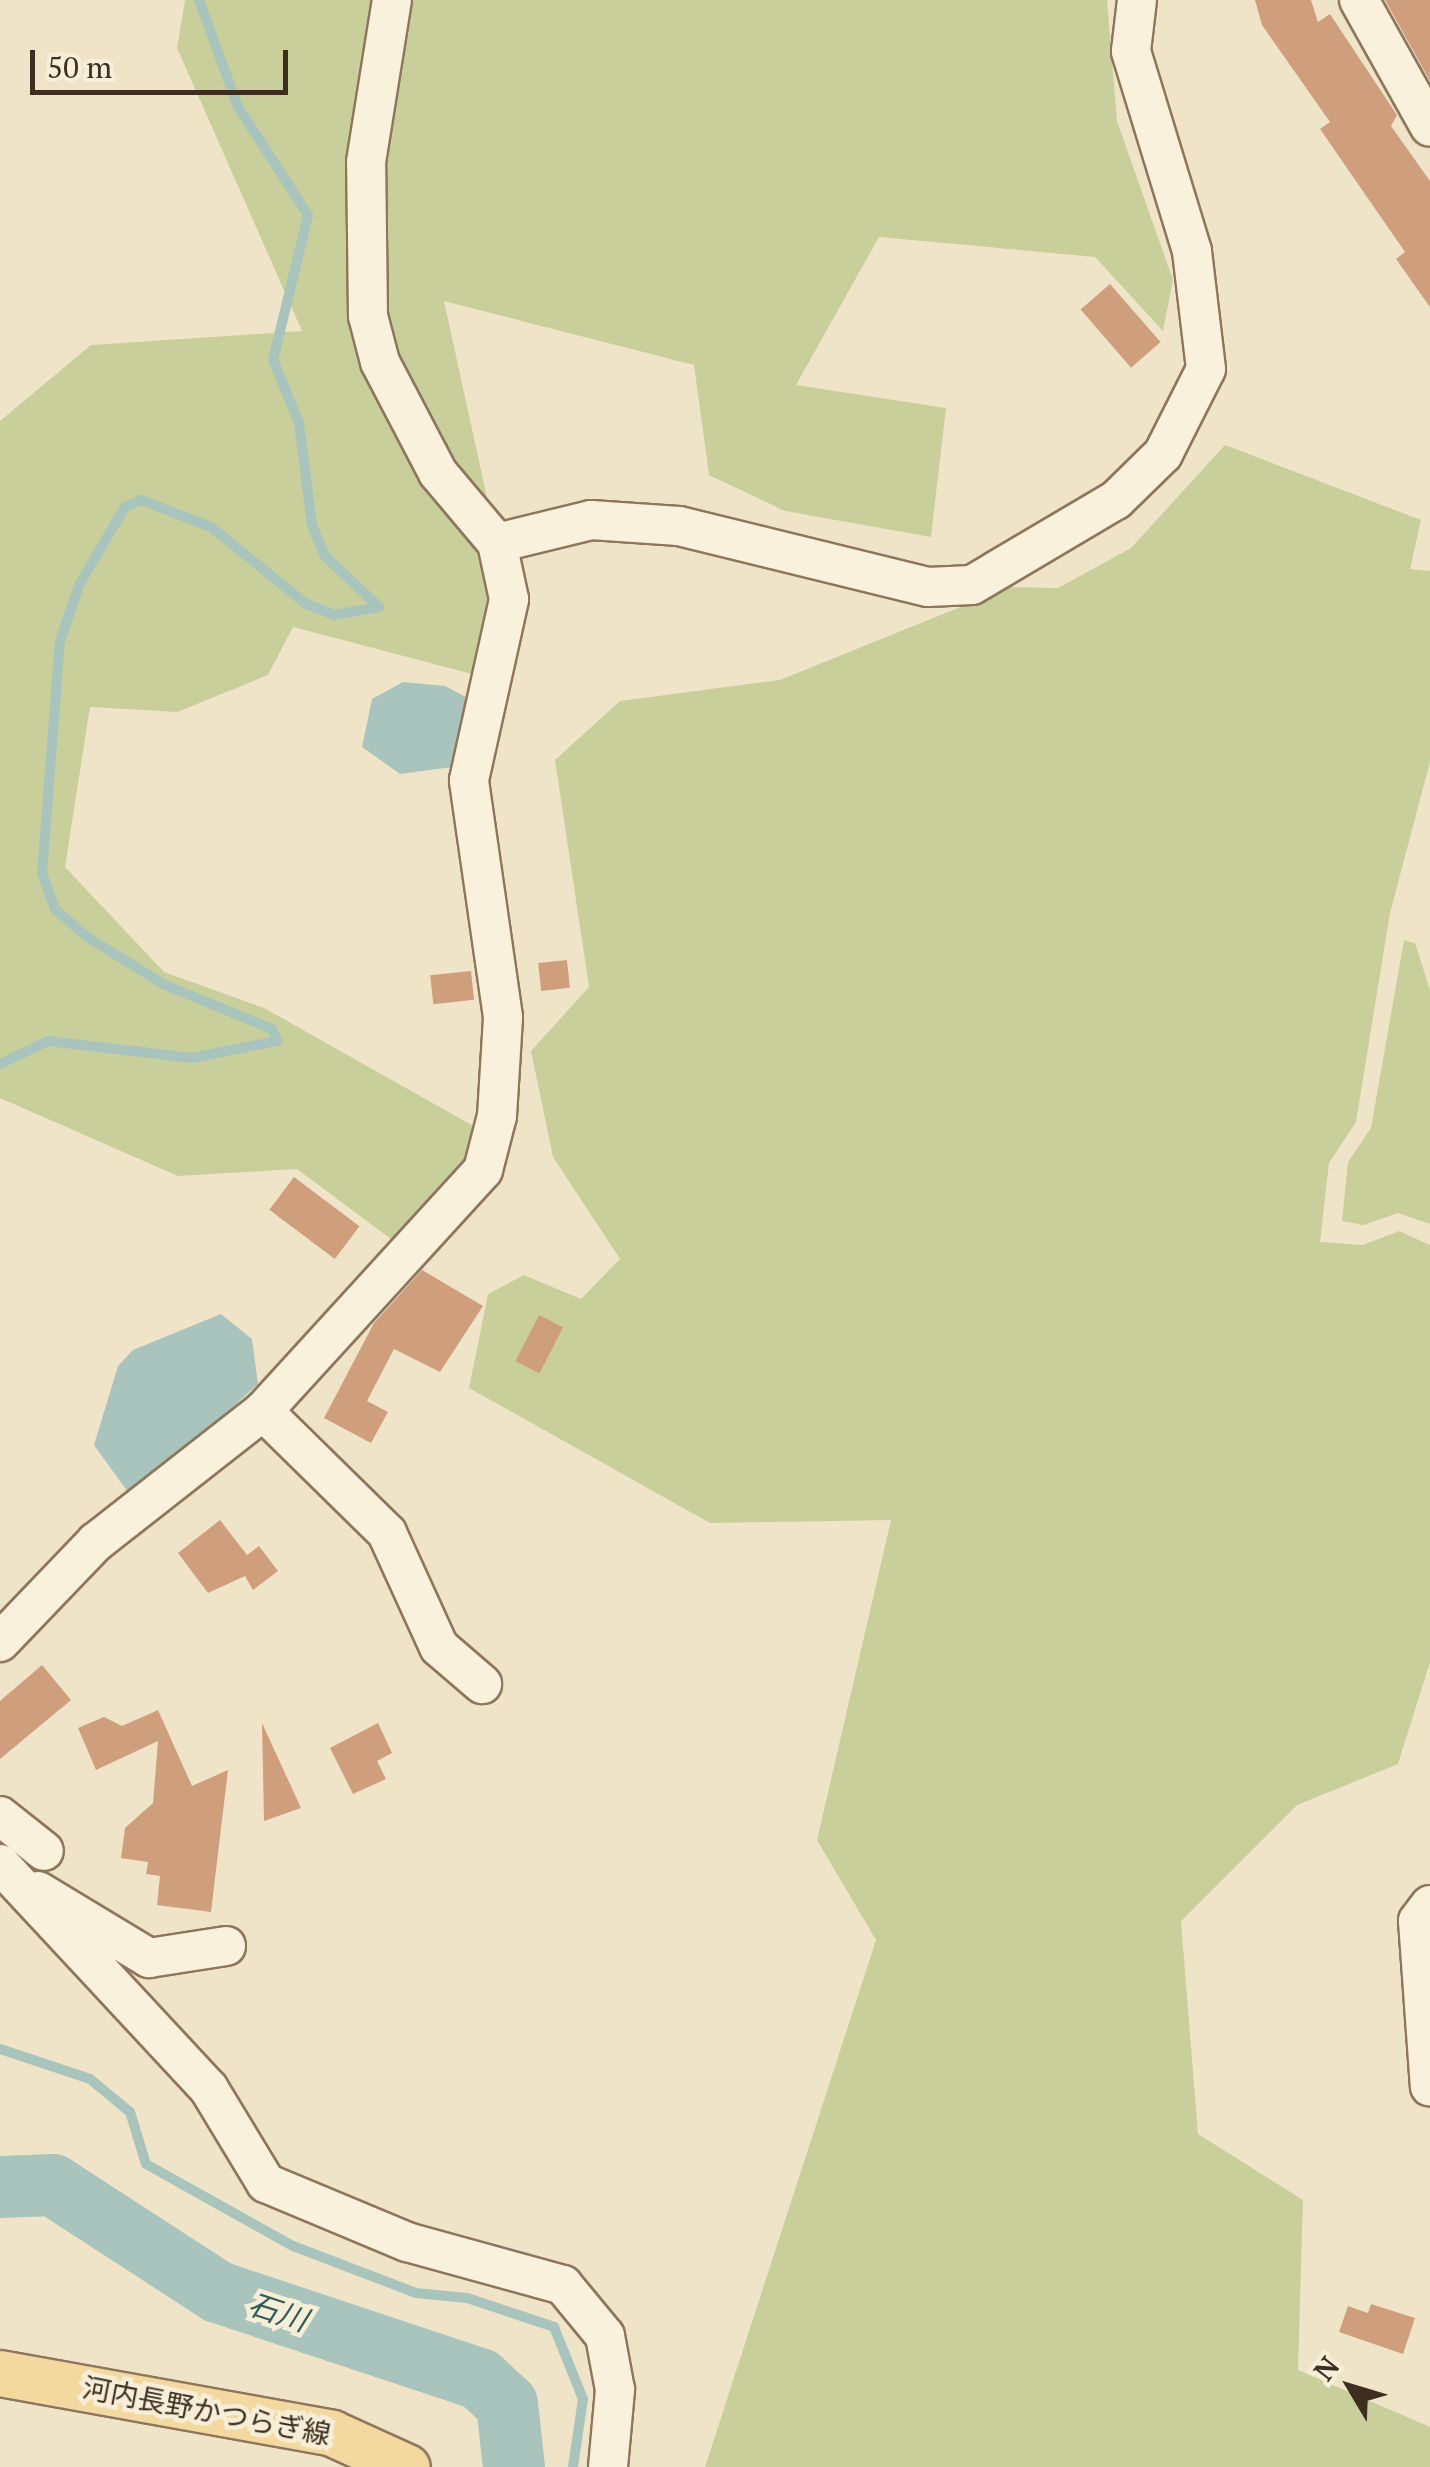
<!DOCTYPE html>
<html>
<head>
<meta charset="utf-8">
<style>
  body { margin:0 }
  #map { position:relative; width:1430px; height:2467px; overflow:hidden; background:#f0e4c8; font-family:"PT Serif","Noto Sans JP",serif }
  div>[style] { position:absolute }
  .green>* { inset:0; background:#c9cf9b }
  .water>* { inset:0; background:#a9c4bc }
  .stream>* { height:10px; margin:-5px; padding:0 5px; transform-origin:5px; border-radius:5px; background:#a9c4bc }
  .river>* { height:62px; margin:-31px; padding:0 31px; transform-origin:31px; border-radius:31px; background:#a9c4bc }
  .building>* { inset:0; background:#cf9f7d; transform-origin:0 0 }
  .roads { filter:drop-shadow(2px 0 #8d765c) drop-shadow(-2px 0 #8d765c) drop-shadow(0 2px #8d765c) drop-shadow(0 -2px #8d765c) }
  .minor>* { height:38px; margin:-19px; padding:0 19px; transform-origin:19px; border-radius:19px; background:#faf1dc }
  .major>* { height:45px; margin:-22.5px; padding:0 22.5px; transform-origin:22.5px; border-radius:22.5px; background:#f3d9a0 }
  span { translate:-50% -50%; white-space:nowrap; text-align:center; line-height:1.15; -webkit-text-stroke:9px #f7eed8; paint-order:stroke }
  .street-label { font-size:28px; color:#3d2e20 }
  .water-label { font-size:30px; color:#2f5d5a; font-style:italic }
  .north { position:absolute; left:1300px; top:2337px; width:100px; height:100px; -webkit-text-stroke:8px #f7eed8; paint-order:stroke; rotate:308deg; font-size:28px; font-weight:700; line-height:40px; text-align:center; color:#3d2e20 }
  .north::after { content:''; display:block; margin:auto; width:35px; height:45px; background:#3d2e20; clip-path:polygon(50% 0,100% 100%,50% 72%,0 100%) }
  .scale { position:absolute; left:30px; top:50px; width:258px; height:45px; box-sizing:border-box; border:5px solid #3d2e20; border-top:0; padding-left:12px; font-size:30px; line-height:35px; white-space:nowrap; color:#3d2e20; -webkit-text-stroke:8px #f7eed8; paint-order:stroke }
</style>
</head>
<body>
<div id="map">
  <div class="green">
    <i style="clip-path:polygon(185px 0,1107px 0,1117px 121px,1173px 280px,1163px 331px,1095px 257px,879px 237px,796px 385px,946px 408px,931px 537px,785px 511px,709px 475px,694px 365px,444px 301px,497px 543px,476px 675px,293px 627px,268px 675px,177px 712px,90px 707px,65px 867px,164px 972px,264px 1008px,484px 1132px,471px 1170px,399px 1245px,297px 1169px,178px 1176px,0 1098px,0 421px,91px 345px,302px 331px,177px 48px)"></i>
    <i style="clip-path:polygon(1225px 445px,1421px 520px,1410px 569px,1430px 571px,1430px 762px,1390px 913px,1356px 1122px,1329px 1163px,1320px 1242px,1363px 1245px,1399px 1231px,1430px 1245px,1430px 1662px,1398px 1764px,1297px 1805px,1181px 1921px,1198px 2134px,1303px 2200px,1298px 2370px,1430px 2427px,1430px 2467px,705px 2467px,876px 1940px,817px 1840px,891px 1520px,710px 1523px,469px 1388px,488px 1294px,524px 1275px,581px 1299px,620px 1259px,553px 1157px,531px 1051px,589px 987px,555px 760px,620px 701px,780px 680px,1010px 587px,1058px 588px,1131px 548px)"></i>
    <i style="clip-path:polygon(1404px 940px,1415px 943px,1430px 990px,1430px 1224px,1398px 1213px,1363px 1225px,1342px 1221px,1348px 1162px,1371px 1128px)"></i>
  </div>
  <div class="water">
    <i style="clip-path:polygon(403px 682px,445px 686px,477px 703px,460px 766px,400px 774px,362px 747px,372px 699px)"></i>
    <i style="clip-path:polygon(221px 1314px,252px 1339px,258px 1384px,133px 1499px,94px 1445px,118px 1366px,133px 1350px)"></i>
  </div>
  <div class="stream">
    <i style="left:0;top:1064px;width:53px;rotate:-25.6deg"></i>
    <i style="left:48px;top:1041px;width:145px;rotate:6.7deg"></i>
    <i style="left:192px;top:1058px;width:87px;rotate:-11.3deg"></i>
    <i style="left:277px;top:1041px;width:13px;rotate:-113deg"></i>
    <i style="left:272px;top:1029px;width:116px;rotate:-157.6deg"></i>
    <i style="left:165px;top:985px;width:92px;rotate:-148.4deg"></i>
    <i style="left:87px;top:937px;width:43px;rotate:-138.8deg"></i>
    <i style="left:55px;top:909px;width:37px;rotate:-110deg"></i>
    <i style="left:42px;top:874px;width:234px;rotate:-85.6deg"></i>
    <i style="left:60px;top:641px;width:61px;rotate:-71deg"></i>
    <i style="left:80px;top:583px;width:88px;rotate:-59.4deg"></i>
    <i style="left:125px;top:507px;width:17px;rotate:-24deg"></i>
    <i style="left:141px;top:500px;width:75px;rotate:21.1deg"></i>
    <i style="left:211px;top:527px;width:122px;rotate:39deg"></i>
    <i style="left:306px;top:604px;width:30px;rotate:21deg"></i>
    <i style="left:334px;top:615px;width:46px;rotate:-10.1deg"></i>
    <i style="left:379px;top:607px;width:74px;rotate:-136.6deg"></i>
    <i style="left:325px;top:556px;width:33px;rotate:-113deg"></i>
    <i style="left:312px;top:526px;width:104px;rotate:-97.2deg"></i>
    <i style="left:299px;top:423px;width:68px;rotate:-112.4deg"></i>
    <i style="left:273px;top:360px;width:149px;rotate:-76.4deg"></i>
    <i style="left:308px;top:215px;width:129px;rotate:-122.9deg"></i>
    <i style="left:238px;top:107px;width:114px;rotate:-110deg"></i>
    <i style="left:0;top:2049px;width:95px;rotate:18.4deg"></i>
    <i style="left:90px;top:2079px;width:52px;rotate:39.5deg"></i>
    <i style="left:130px;top:2112px;width:54px;rotate:72.9deg"></i>
    <i style="left:146px;top:2164px;width:168px;rotate:29.2deg"></i>
    <i style="left:293px;top:2246px;width:132px;rotate:20.9deg"></i>
    <i style="left:416px;top:2293px;width:51px;rotate:5.6deg"></i>
    <i style="left:467px;top:2298px;width:92px;rotate:18.4deg"></i>
    <i style="left:554px;top:2327px;width:78px;rotate:68.1deg"></i>
    <i style="left:583px;top:2399px;width:69px;rotate:98.4deg"></i>
  </div>
  <div class="river">
    <i style="left:0;top:2187px;width:53px;rotate:-2.2deg"></i>
    <i style="left:53px;top:2185px;width:197px;rotate:33deg"></i>
    <i style="left:218px;top:2292px;width:276px;rotate:18.4deg"></i>
    <i style="left:480px;top:2379px;width:37px;rotate:43deg"></i>
    <i style="left:507px;top:2404px;width:63px;rotate:83.7deg"></i>
  </div>
  <div class="building">
    <i style="clip-path:polygon(1255px 0,1311px 0,1318px 22px,1330px 14px,1397px 115px,1391px 126px,1430px 181px,1430px 307px,1396px 259px,1405px 252px,1320px 129px,1330px 122px,1262px 25px)"></i>
    <i style="clip-path:polygon(1385px 0,1430px 0,1430px 81px)"></i>
    <i style="left:1110px;top:284px;width:77px;height:39px;rotate:49deg"></i>
    <i style="left:567px;top:960px;width:28px;height:29px;rotate:84deg"></i>
    <i style="left:471px;top:971px;width:29px;height:41px;rotate:84deg"></i>
    <i style="left:294px;top:1177px;width:82px;height:41px;rotate:37deg"></i>
    <i style="clip-path:polygon(422px 1270px,483px 1306px,440px 1372px,394px 1349px,367px 1401px,388px 1412px,371px 1443px,324px 1418px,374px 1323px)"></i>
    <i style="left:539px;top:1315px;width:27px;height:52px;rotate:27deg"></i>
    <i style="clip-path:polygon(220px 1520px,247px 1555px,259px 1546px,278px 1571px,253px 1590px,245px 1576px,208px 1593px,178px 1553px)"></i>
    <i style="clip-path:polygon(42px 1665px,71px 1700px,0 1759px,0 1701px)"></i>
    <i style="clip-path:polygon(158px 1710px,192px 1786px,228px 1770px,211px 1912px,157px 1905px,160px 1876px,146px 1874px,148px 1862px,121px 1858px,125px 1828px,153px 1803px,158px 1741px,96px 1770px,78px 1728px,104px 1717px,122px 1726px)"></i>
    <i style="clip-path:polygon(262px 1723px,301px 1808px,264px 1821px)"></i>
    <i style="clip-path:polygon(378px 1723px,392px 1753px,377px 1761px,386px 1779px,353px 1794px,330px 1748px)"></i>
    <i style="clip-path:polygon(1371px 2304px,1415px 2318px,1403px 2354px,1339px 2332px,1348px 2306px,1368px 2313px)"></i>
  </div>
  <div class="roads">
    <div class="minor">
      <i style="left:1359px;top:0;width:145px;rotate:60.8deg"></i>
      <i style="left:497px;top:543px;width:97px;rotate:-13.7deg"></i>
      <i style="left:591px;top:520px;width:88px;rotate:3.9deg"></i>
      <i style="left:679px;top:526px;width:256px;rotate:13.8deg"></i>
      <i style="left:928px;top:587px;width:44px;rotate:-2.6deg"></i>
      <i style="left:972px;top:585px;width:167px;rotate:-30.6deg"></i>
      <i style="left:1116px;top:500px;width:66px;rotate:-44.4deg"></i>
      <i style="left:1163px;top:454px;width:95px;rotate:-63.2deg"></i>
      <i style="left:1206px;top:369px;width:119px;rotate:-96.8deg"></i>
      <i style="left:1192px;top:251px;width:209px;rotate:-107deg"></i>
      <i style="left:1131px;top:51px;width:51px;rotate:-83.3deg"></i>
      <i style="left:263px;top:1411px;width:174px;rotate:44.5deg"></i>
      <i style="left:387px;top:1533px;width:125px;rotate:65.5deg"></i>
      <i style="left:439px;top:1647px;width:57px;rotate:40.7deg"></i>
      <i style="left:0;top:1642px;width:139px;rotate:-46.2deg"></i>
      <i style="left:96px;top:1542px;width:212px;rotate:-38.1deg"></i>
      <i style="left:263px;top:1411px;width:326px;rotate:-47.6deg"></i>
      <i style="left:483px;top:1170px;width:56px;rotate:-75.5deg"></i>
      <i style="left:497px;top:1116px;width:99px;rotate:-86.5deg"></i>
      <i style="left:503px;top:1017px;width:239px;rotate:-98.2deg"></i>
      <i style="left:469px;top:780px;width:185px;rotate:-77.5deg"></i>
      <i style="left:509px;top:599px;width:57px;rotate:-102.1deg"></i>
      <i style="left:497px;top:543px;width:92px;rotate:-130.1deg"></i>
      <i style="left:438px;top:473px;width:125px;rotate:-117.6deg"></i>
      <i style="left:380px;top:362px;width:48px;rotate:-104.6deg"></i>
      <i style="left:368px;top:316px;width:154px;rotate:-90.7deg"></i>
      <i style="left:366px;top:162px;width:164px;rotate:-80.9deg"></i>
      <i style="left:0;top:1816px;width:56px;rotate:38.5deg"></i>
      <i style="left:0;top:1864px;width:307px;rotate:47.1deg"></i>
      <i style="left:209px;top:2089px;width:110px;rotate:58.8deg"></i>
      <i style="left:266px;top:2183px;width:153px;rotate:22.7deg"></i>
      <i style="left:407px;top:2242px;width:162px;rotate:15.4deg"></i>
      <i style="left:563px;top:2285px;width:66px;rotate:50.5deg"></i>
      <i style="left:605px;top:2336px;width:55px;rotate:79.5deg"></i>
      <i style="left:615px;top:2390px;width:77px;rotate:95.2deg"></i>
      <i style="left:38px;top:1891px;width:130px;rotate:31.1deg"></i>
      <i style="left:149px;top:1958px;width:78px;rotate:-8.9deg"></i>
      <i style="left:1430px;top:1905px;width:20px;rotate:127deg"></i>
      <i style="left:1418px;top:1921px;width:166px;rotate:85.9deg"></i>
    </div>
    <div class="major">
      <i style="left:0;top:2373px;width:337px;rotate:10.2deg"></i>
      <i style="left:332px;top:2433px;width:82px;rotate:24.4deg"></i>
    </div>
  </div>
  <div class="street-label">
    <span style="left:207px;top:2411px;rotate:11deg">河内長野かつらぎ線</span>
  </div>
  <div class="water-label">
    <span style="left:278px;top:2312px;rotate:18deg">石川</span>
  </div>
  <div class="north">N</div>
  <div class="scale">50 m</div>
</div>
</body>
</html>
